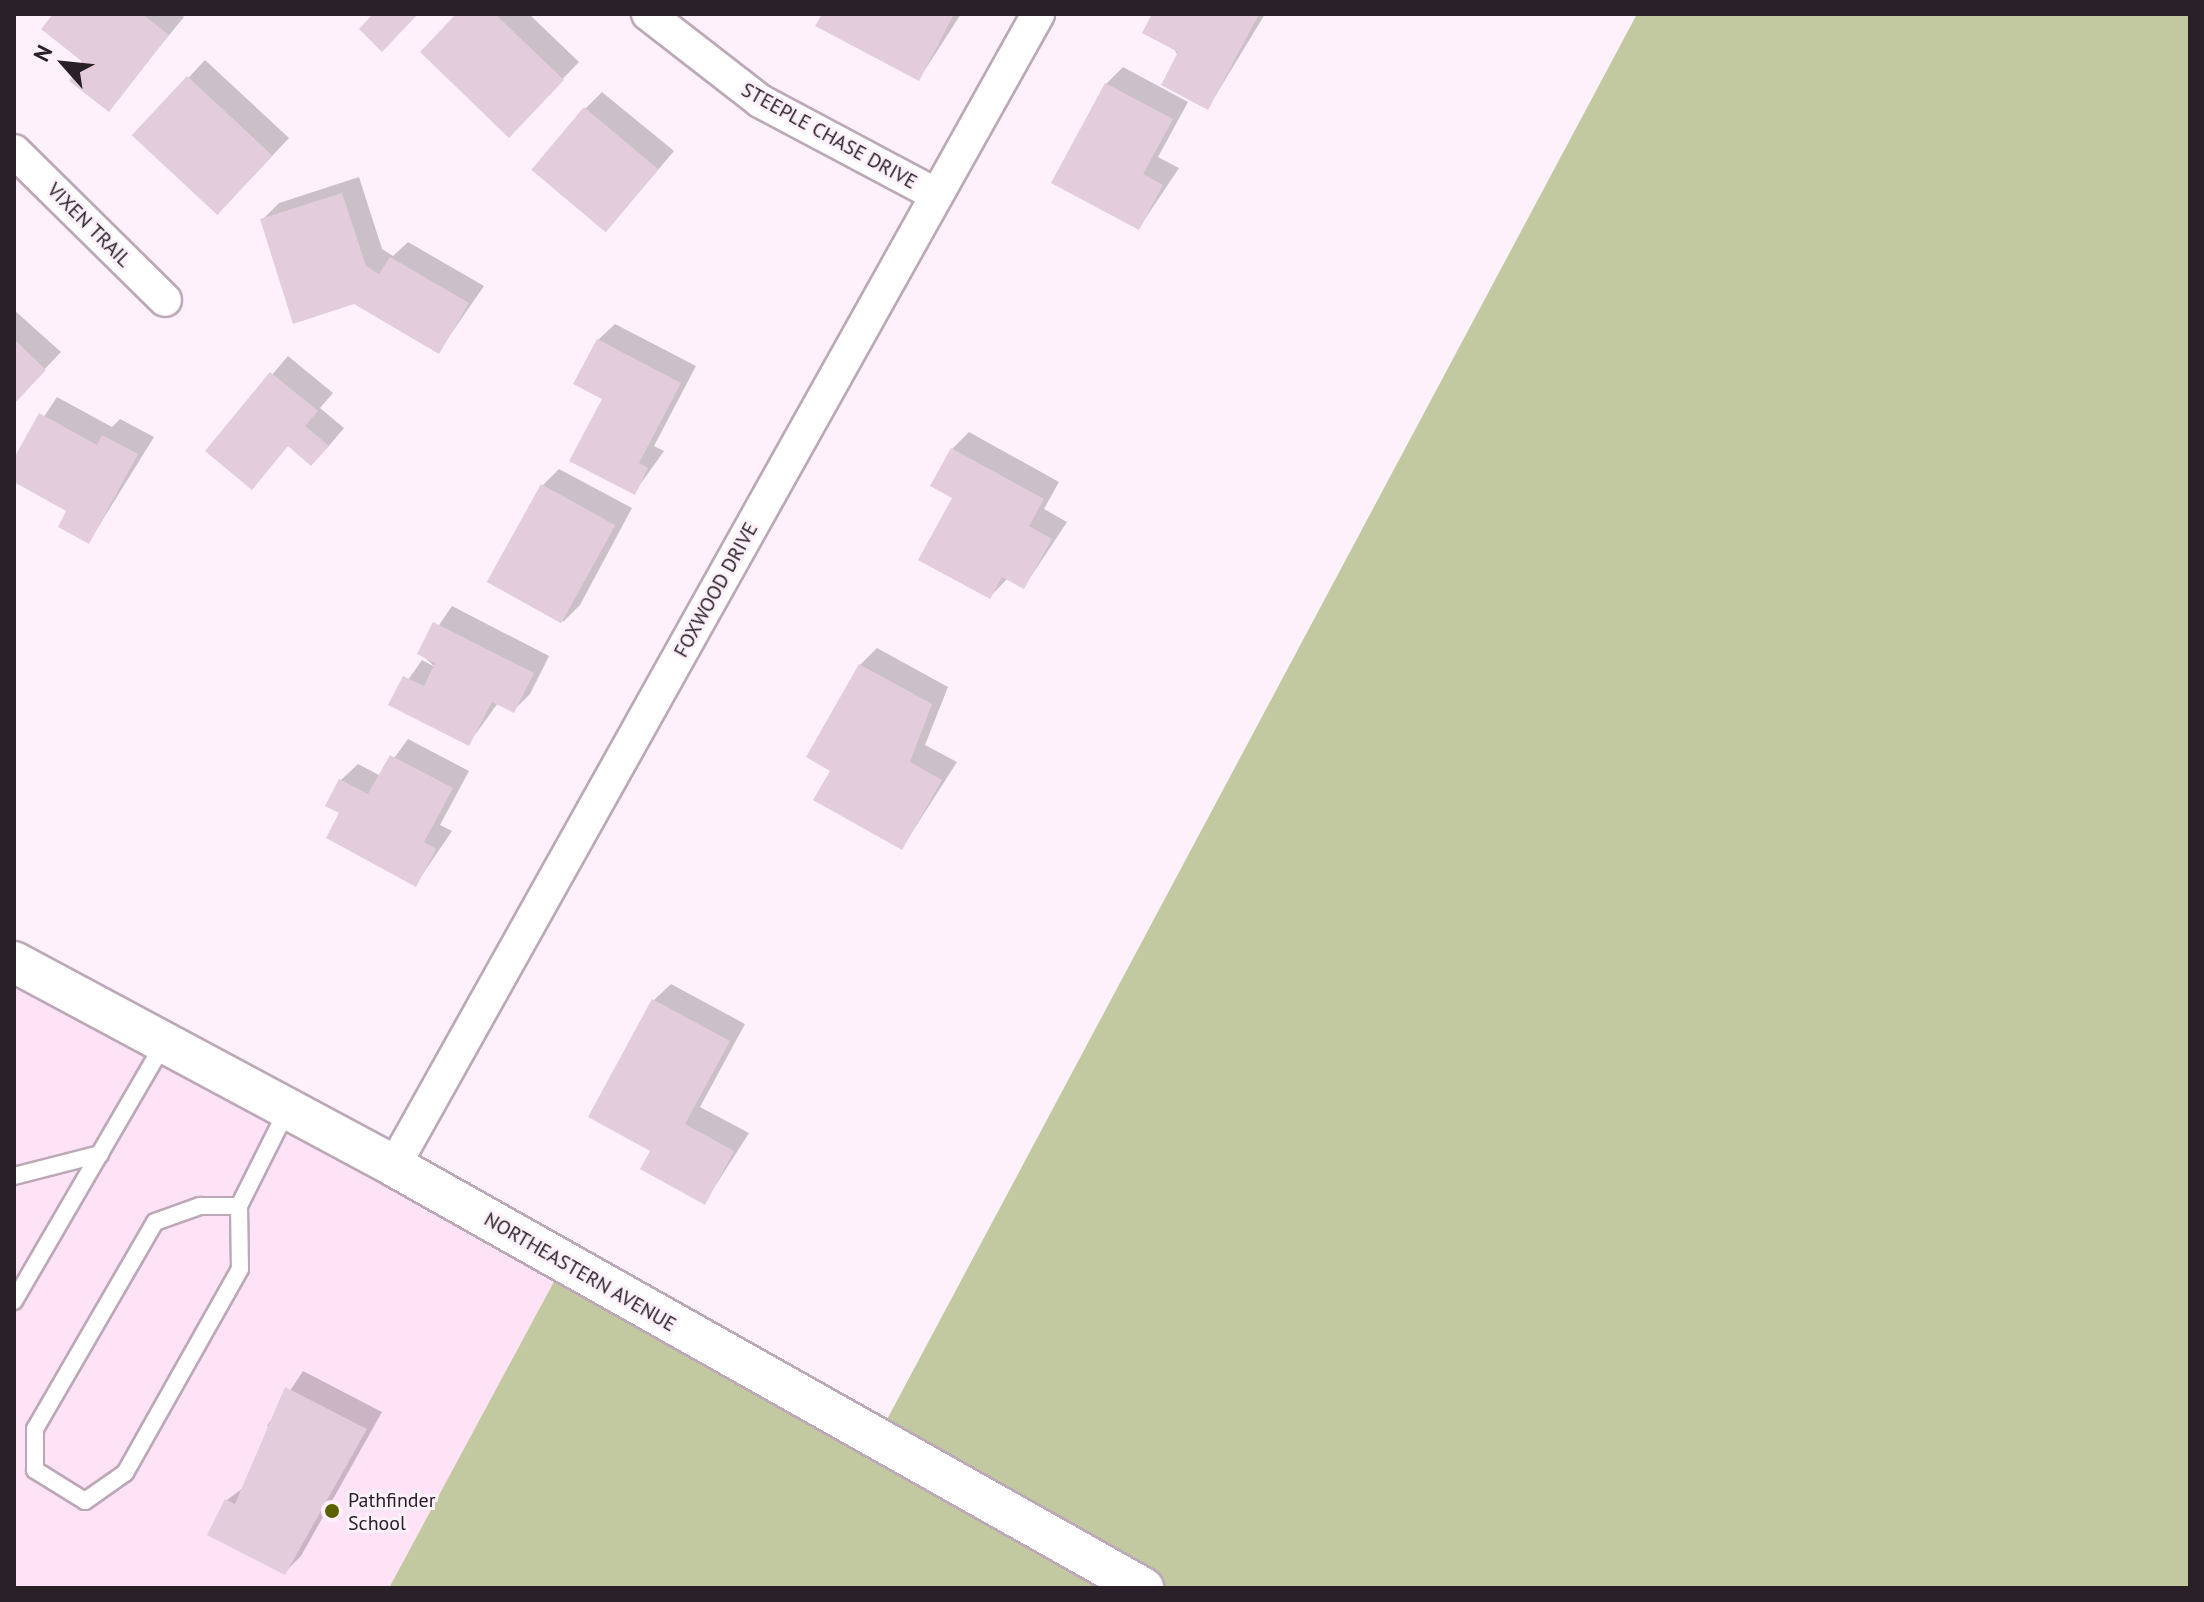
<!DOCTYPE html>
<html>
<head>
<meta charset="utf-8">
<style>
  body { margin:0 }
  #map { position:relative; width:2204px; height:1602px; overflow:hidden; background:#fef1fb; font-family:"PT Sans",sans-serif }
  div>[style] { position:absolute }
  .built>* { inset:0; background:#fee2f6 }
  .green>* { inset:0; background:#c2c8a0 }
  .shadow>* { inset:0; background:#0003 }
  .building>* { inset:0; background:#e3cddd; transform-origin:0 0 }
  .roads { filter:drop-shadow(2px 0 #bca8b7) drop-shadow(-2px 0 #bca8b7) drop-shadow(0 2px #bca8b7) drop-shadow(0 -2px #bca8b7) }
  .service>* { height:16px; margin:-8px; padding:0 8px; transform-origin:8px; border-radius:8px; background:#fff }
  .minor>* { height:32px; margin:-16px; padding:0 16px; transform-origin:16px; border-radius:16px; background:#fff }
  .tertiary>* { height:40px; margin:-20px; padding:0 20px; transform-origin:20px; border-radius:20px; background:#fff }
  .dots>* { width:22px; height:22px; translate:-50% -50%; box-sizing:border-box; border:4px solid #fef1fb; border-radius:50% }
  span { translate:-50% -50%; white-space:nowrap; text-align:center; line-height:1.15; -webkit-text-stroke:6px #fef1fb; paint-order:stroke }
  .street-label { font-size:20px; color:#292127 }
  .poi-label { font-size:20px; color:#292127 }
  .left { translate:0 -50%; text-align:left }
  .frame { position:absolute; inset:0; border:16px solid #292127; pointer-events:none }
  .north { position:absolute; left:24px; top:24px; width:80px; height:80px; -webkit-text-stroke:6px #fef1fb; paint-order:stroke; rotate:297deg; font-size:22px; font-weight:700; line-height:32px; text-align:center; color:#292127 }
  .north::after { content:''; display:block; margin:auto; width:28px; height:36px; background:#292127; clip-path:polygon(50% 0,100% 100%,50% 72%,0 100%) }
</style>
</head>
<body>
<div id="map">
  <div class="built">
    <i style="clip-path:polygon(14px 962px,564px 1263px,389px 1588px,14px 1588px)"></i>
  </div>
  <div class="green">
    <i style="clip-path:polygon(1637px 14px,2190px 14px,2190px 1588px,389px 1588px,564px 1263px,876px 1440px)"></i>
  </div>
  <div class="shadow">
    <i style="clip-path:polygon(55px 14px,179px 14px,184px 17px,108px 109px)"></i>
    <i style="clip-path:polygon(458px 14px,529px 14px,579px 62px,525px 118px)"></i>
    <i style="clip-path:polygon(824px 14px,961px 14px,919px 79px)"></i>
    <i style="clip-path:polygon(1154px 14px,1265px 14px,1208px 108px)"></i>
    <i style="clip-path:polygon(205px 60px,289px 138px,234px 196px,135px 135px)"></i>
    <i style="clip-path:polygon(1123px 67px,1188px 102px,1158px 157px,1179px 168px,1139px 228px,1106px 84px)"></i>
    <i style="clip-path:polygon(602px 92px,674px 151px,608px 229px,585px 109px)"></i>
    <i style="clip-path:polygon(359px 177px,382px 249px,393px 256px,408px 242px,484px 286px,439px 351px,262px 220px,279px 203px)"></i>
    <i style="clip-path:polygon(14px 310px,61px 352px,14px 401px)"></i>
    <i style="clip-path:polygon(615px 324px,696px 366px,654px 446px,664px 451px,634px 493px,605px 398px,598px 340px)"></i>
    <i style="clip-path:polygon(288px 356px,333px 393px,320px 408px,344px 428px,328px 447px,289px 445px,251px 487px,208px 450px)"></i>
    <i style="clip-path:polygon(57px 397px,112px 427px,120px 419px,154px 437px,89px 542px,69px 511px,14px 480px,14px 462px)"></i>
    <i style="clip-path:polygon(969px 432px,1059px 482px,1044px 509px,1067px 522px,1024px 587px,1008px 578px,990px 597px,955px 497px,952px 449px)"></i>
    <i style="clip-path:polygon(559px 469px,632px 508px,580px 605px,563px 622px,542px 486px)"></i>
    <i style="clip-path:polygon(452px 606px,549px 656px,530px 694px,513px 711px,498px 703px,469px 743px,391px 704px,422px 660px,435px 667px,420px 653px)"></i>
    <i style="clip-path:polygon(877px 648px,948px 687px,925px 745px,957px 762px,902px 848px,833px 770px,860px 665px)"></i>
    <i style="clip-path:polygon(408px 739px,469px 771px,440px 825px,452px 831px,416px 884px,342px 812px,341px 780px,358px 764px,381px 776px)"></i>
    <i style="clip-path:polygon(671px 984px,745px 1024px,700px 1107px,749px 1133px,705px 1202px,653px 1150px,654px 1000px)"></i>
    <i style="clip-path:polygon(303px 1371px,382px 1412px,301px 1556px,284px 1573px,227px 1500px,247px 1485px,275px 1430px,267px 1426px)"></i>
  </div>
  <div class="building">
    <i style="clip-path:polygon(53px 14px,142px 14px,169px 35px,109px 112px,69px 81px,84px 63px,41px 29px)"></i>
    <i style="clip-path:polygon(373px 14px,418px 14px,382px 52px,359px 29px)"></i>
    <i style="clip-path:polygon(456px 14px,495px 14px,564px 80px,509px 138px,420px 52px)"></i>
    <i style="clip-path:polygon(822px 14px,954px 14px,919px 81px,815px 26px)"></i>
    <i style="clip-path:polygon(1152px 14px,1259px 14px,1208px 110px,1161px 85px,1178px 52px,1142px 33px)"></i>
    <i style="left:187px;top:76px;width:117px;height:81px;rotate:43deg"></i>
    <i style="clip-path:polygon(1105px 83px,1173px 119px,1143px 174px,1163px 185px,1139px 230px,1051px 183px)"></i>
    <i style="left:584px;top:107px;width:97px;height:82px;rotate:40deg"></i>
    <i style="clip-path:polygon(342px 193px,366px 266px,379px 274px,390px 257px,469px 303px,439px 354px,354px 304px,293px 324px,260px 219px)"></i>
    <i style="clip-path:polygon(597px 339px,681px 383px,639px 463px,648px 468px,635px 495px,569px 461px,602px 399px,573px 384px)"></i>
    <i style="clip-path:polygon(16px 341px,46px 370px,14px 404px,14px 343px)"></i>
    <i style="clip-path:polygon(270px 372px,318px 411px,305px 426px,329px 446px,311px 466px,288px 446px,252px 490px,205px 451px)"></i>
    <i style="clip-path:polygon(39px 413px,97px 445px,102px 435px,138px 454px,89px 544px,58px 527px,66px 511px,14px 482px,14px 458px)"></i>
    <i style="clip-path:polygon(951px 448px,1044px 499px,1029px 526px,1052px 539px,1024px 589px,1002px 577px,990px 599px,918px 560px,952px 498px,930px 486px)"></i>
    <i style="left:541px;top:484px;width:85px;height:112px;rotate:29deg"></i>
    <i style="clip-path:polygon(433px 622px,534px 673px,514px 713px,492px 702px,469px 746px,388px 705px,403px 676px,424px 686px,435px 663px,417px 654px)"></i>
    <i style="clip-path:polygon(859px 664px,932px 704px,910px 762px,942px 780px,902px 850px,813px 800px,830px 771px,806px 757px)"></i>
    <i style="clip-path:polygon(390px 755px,453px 788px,424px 842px,436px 849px,416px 887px,326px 838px,339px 813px,325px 806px,339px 779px,368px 794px)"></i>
    <i style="clip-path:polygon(652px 999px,730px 1041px,685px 1124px,734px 1151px,705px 1205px,640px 1169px,650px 1151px,588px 1117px)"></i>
    <i style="clip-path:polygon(285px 1387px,367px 1429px,285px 1575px,207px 1535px,225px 1499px,235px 1504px)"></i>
  </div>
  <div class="roads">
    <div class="service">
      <i style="left:14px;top:1176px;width:89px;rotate:-14.3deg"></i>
      <i style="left:239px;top:1206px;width:63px;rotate:89.1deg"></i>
      <i style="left:240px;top:1269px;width:234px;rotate:119.4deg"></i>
      <i style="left:125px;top:1473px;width:49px;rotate:145deg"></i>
      <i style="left:85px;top:1501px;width:59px;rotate:-148.2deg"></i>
      <i style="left:35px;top:1470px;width:41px;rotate:-90deg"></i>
      <i style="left:35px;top:1429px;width:239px;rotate:-59.9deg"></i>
      <i style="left:155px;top:1222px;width:48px;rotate:-19.6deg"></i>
      <i style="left:200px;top:1206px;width:39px"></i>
      <i style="left:239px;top:1206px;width:107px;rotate:-63.4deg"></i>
      <i style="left:14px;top:1301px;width:298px;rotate:-59.8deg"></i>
    </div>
    <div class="minor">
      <i style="left:648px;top:14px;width:142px;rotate:37.8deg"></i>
      <i style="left:760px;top:101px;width:200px;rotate:28deg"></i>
      <i style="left:14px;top:151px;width:212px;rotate:44.6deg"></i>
      <i style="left:394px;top:1166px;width:1320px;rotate:-60.79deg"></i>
    </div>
    <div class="tertiary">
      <i style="left:14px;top:962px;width:431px;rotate:28.2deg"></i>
      <i style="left:394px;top:1166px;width:860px;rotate:29.4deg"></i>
    </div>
  </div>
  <div class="dots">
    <i style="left:332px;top:1511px;background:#5a6200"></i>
  </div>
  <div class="street-label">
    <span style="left:829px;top:136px;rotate:29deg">STEEPLE CHASE DRIVE</span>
    <span style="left:89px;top:225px;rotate:45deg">VIXEN TRAIL</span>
    <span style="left:716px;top:590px;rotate:-61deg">FOXWOOD DRIVE</span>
    <span style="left:580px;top:1272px;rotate:30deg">NORTHEASTERN AVENUE</span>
  </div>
  <div class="poi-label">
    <span class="left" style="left:348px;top:1512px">Pathfinder<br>School</span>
  </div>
  <div class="frame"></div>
  <div class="north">N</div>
</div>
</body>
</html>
